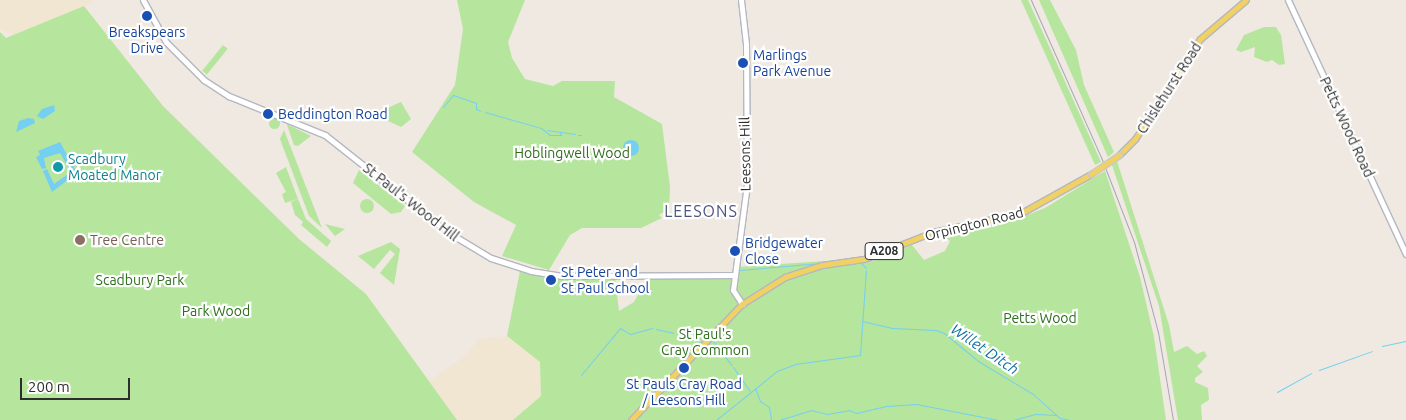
<!DOCTYPE html>
<html>
<head>
<meta charset="utf-8">
<style>
  body { margin:0 }
  #map { position:relative; width:1406px; height:420px; overflow:hidden; background:#efe9e1; font-family:Ubuntu,sans-serif }
  div>[style] { position:absolute }
  .education>* { inset:0; background:#f0e6d1 }
  .green>* { inset:0; background:#b6e59e; transform-origin:0 0 }
  .round { border-radius:50% }
  .water>* { inset:0; background:#75cff0 }
  .stream>* { height:1px; margin:-0.5px; padding:0 0.5px; transform-origin:0.5px; border-radius:0.5px; background:#75cff0 }
  .roads { filter:drop-shadow(1px 0 #b4b7c1) drop-shadow(-1px 0 #b4b7c1) drop-shadow(0 1px #b4b7c1) drop-shadow(0 -1px #b4b7c1) }
  .secondary>* { height:5px; margin:-2.5px; padding:0 2.5px; transform-origin:2.5px; border-radius:2.5px; background:#fff }
  .primary>* { height:5px; margin:-2.5px; padding:0 2.5px; transform-origin:2.5px; border-radius:2.5px; background:#f2d163 }
  .rail>* { height:1px; margin:-0.5px; padding:0 0.5px; transform-origin:0.5px; border-radius:0.5px; background:#a3a6b8 }
  .bridges { filter:drop-shadow(1px 0 #c9c9c9) drop-shadow(-1px 0 #c9c9c9) drop-shadow(0 1px #c9c9c9) drop-shadow(0 -1px #c9c9c9) }
  .primary-bridge>* { height:5px; margin:-2.5px; padding:0 2.5px; transform-origin:2.5px; border-radius:2.5px; background:#f2d163 }
  .dots>* { width:14px; height:14px; translate:-50% -50%; box-sizing:border-box; border:2px solid #fff; border-radius:50% }
  span { translate:-50% -50%; white-space:nowrap; text-align:center; line-height:1.15; -webkit-text-stroke:4.5px #fff; paint-order:stroke }
  .shield-label span { padding:1px 4px; background:#fff; border:1px solid; border-radius:4px; -webkit-text-stroke-width:0 }
  .shield-label { font-size:12px; color:#2e2e2e; font-weight:700 }
  .transit-label { font-size:14px; color:#164399 }
  .left { translate:0 -50%; text-align:left }
  .street-label { font-size:14px; color:#2e2e2e }
  .park-label { font-size:14px; color:#2c6e1b }
  .culture-label { font-size:14px; color:#0d838f }
  .education-label { font-size:14px; color:#785e54 }
  .water-label { font-size:15px; color:#0d6fa3; font-style:italic }
  .quarter-label { font-size:16px; color:#4d5680; letter-spacing:1px }
  .scale { position:absolute; left:20px; top:378px; width:110px; height:22px; box-sizing:border-box; border:2px solid #2e2e2e; border-top:0; padding-left:6px; font-size:15px; line-height:18px; white-space:nowrap; color:#2e2e2e; -webkit-text-stroke:4px #fff; paint-order:stroke }
</style>
</head>
<body>
<div id="map">
  <div class="education">
    <i style="clip-path:polygon(0 0,93px 0,94px 2px,14px 35px,0 29px)"></i>
    <i style="clip-path:polygon(507px 336px,540px 362px,541px 396px,513px 420px,457px 420px,429px 381px,467px 355px,478px 339px)"></i>
  </div>
  <div class="green">
    <i style="clip-path:polygon(457px 0,525px 0,508px 42px,512px 58px,525px 79px,553px 86px,562px 81px,615px 81px,614px 97px,662px 124px,670px 187px,669px 209px,659px 215px,662px 218px,641px 228px,582px 228px,570px 235px,549px 270px,502px 256px,516px 225px,474px 202px,412px 152px,455px 85px,463px 29px)"></i>
    <i style="clip-path:polygon(1021px 0,1028px 0,1058px 66px,1101px 162px,1095px 165px)"></i>
    <i style="clip-path:polygon(1039px 0,1050px 0,1076px 50px,1084px 85px,1114px 152px,1108px 157px)"></i>
    <i style="clip-path:polygon(84px 6px,163px 106px,299px 239px,366px 294px,457px 420px,0 420px,0 32px,6px 38px)"></i>
    <i style="clip-path:polygon(1264px 27px,1276px 27px,1281px 35px,1285px 64px,1279px 65px,1272px 60px,1267px 62px,1254px 57px,1255px 47px,1241px 52px,1236px 50px,1244px 35px)"></i>
    <i style="left:223px;top:45px;width:6px;height:33px;rotate:39deg"></i>
    <i style="clip-path:polygon(401px 102px,411px 119px,401px 127px,388px 121px,383px 110px)"></i>
    <i class="round" style="left:268.5px;top:117.5px;width:11px;height:11px"></i>
    <i style="clip-path:polygon(287px 125px,287px 124px,311px 136px,298px 146px,294px 145px)"></i>
    <i style="clip-path:polygon(284px 130px,322px 228px,309px 216px,280px 139px)"></i>
    <i style="clip-path:polygon(1117px 161px,1169px 325px,1174px 352px,1187px 346px,1197px 354px,1204px 351px,1207px 356px,1197px 366px,1203px 372px,1195px 378px,1195px 382px,1208px 388px,1209px 400px,1201px 405px,1202px 420px,1178px 420px,1159px 306px,1112px 165px)"></i>
    <i style="clip-path:polygon(286px 167px,298px 199px,285px 203px,282px 194px,286px 192px,276px 173px)"></i>
    <i style="clip-path:polygon(359px 170px,405px 206px,401px 212px,391px 214px,353px 183px)"></i>
    <i style="clip-path:polygon(1105px 171px,1140px 277px,1154px 337px,1166px 420px,513px 420px,541px 396px,540px 362px,507px 336px,520px 271px,562px 278px,615px 277px,619px 311px,634px 302px,648px 277px,737px 275px,738px 267px,840px 260px,841px 265px,878px 260px,912px 245px,924px 260px,945px 251px,950px 241px,941px 235px,1020px 218px,1045px 208px)"></i>
    <i class="round" style="left:360px;top:199px;width:14px;height:14px"></i>
    <i style="clip-path:polygon(298px 199px,306px 219px,331px 241px,327px 247px,301px 225px,303px 222px,295px 215px,291px 202px)"></i>
    <i style="clip-path:polygon(325px 224px,345px 229px,335px 236px)"></i>
    <i style="clip-path:polygon(391px 242px,400px 249px,394px 285px,380px 273px,395px 254px,390px 250px,374px 269px,358px 256px)"></i>
  </div>
  <div class="water">
    <i style="clip-path:polygon(54px 105px,55px 111px,43px 119px,37px 116px,42px 109px)"></i>
    <i style="clip-path:polygon(28px 118px,34px 119px,35px 123px,16px 132px,19px 121px)"></i>
    <i class="round" style="left:623px;top:140px;width:16px;height:16px"></i>
    <i style="clip-path:polygon(60px 142px,77px 173px,52px 192px,43px 171px,47px 169px,54px 184px,71px 172px,60px 153px,44px 158px,46px 168px,42px 169px,36px 157px,40px 155px,38px 151px)"></i>
  </div>
  <div class="stream">
    <i style="left:443px;top:107px;width:16px;rotate:-50deg"></i>
    <i style="left:453px;top:95px;width:24px;rotate:19deg"></i>
    <i style="left:476px;top:103px;width:6px;rotate:90deg"></i>
    <i style="left:476px;top:109px;width:5px;rotate:22deg"></i>
    <i style="left:485px;top:112px;width:58px;rotate:15.9deg"></i>
    <i style="left:541px;top:128px;width:11px;rotate:38deg"></i>
    <i style="left:550px;top:135px;width:11px"></i>
    <i style="left:561px;top:135px;width:2px;rotate:-117deg"></i>
    <i style="left:547px;top:130px;width:28px;rotate:8deg"></i>
    <i style="left:578px;top:135px;width:3px"></i>
    <i style="left:861px;top:263px;width:7px;rotate:45deg"></i>
    <i style="left:739px;top:270px;width:82px;rotate:-4.9deg"></i>
    <i style="left:862px;top:321px;width:31px;rotate:13deg"></i>
    <i style="left:892px;top:328px;width:44px;rotate:2.6deg"></i>
    <i style="left:936px;top:330px;width:9px;rotate:21deg"></i>
    <i style="left:944px;top:333px;width:44px;rotate:39.5deg"></i>
    <i style="left:978px;top:361px;width:64px;rotate:31deg"></i>
    <i style="left:1033px;top:394px;width:36px;rotate:42deg"></i>
    <i style="left:1060px;top:418px;width:10px;rotate:11deg"></i>
    <i style="left:656px;top:329px;width:18px;rotate:13deg"></i>
    <i style="left:677px;top:334px;width:23px;rotate:20deg"></i>
    <i style="left:711px;top:338px;width:34px;rotate:53deg"></i>
    <i style="left:1382px;top:346px;width:25px;rotate:-12deg"></i>
    <i style="left:733px;top:367px;width:29px;rotate:55deg"></i>
    <i style="left:1319px;top:370px;width:56px;rotate:-19.7deg"></i>
    <i style="left:581px;top:375px;width:61px;rotate:-50.3deg"></i>
    <i style="left:620px;top:328px;width:12px;rotate:31deg"></i>
    <i style="left:630px;top:334px;width:23px;rotate:-15deg"></i>
    <i style="left:755px;top:388px;width:14px;rotate:69deg"></i>
    <i style="left:760px;top:401px;width:11px;rotate:34deg"></i>
    <i style="left:769px;top:407px;width:13px;rotate:81deg"></i>
    <i style="left:1277px;top:392px;width:39px;rotate:-29deg"></i>
    <i style="left:716px;top:420px;width:78px;rotate:-38.8deg"></i>
    <i style="left:777px;top:371px;width:19px;rotate:-21deg"></i>
    <i style="left:795px;top:364px;width:66px;rotate:-7.9deg"></i>
    <i style="left:860px;top:355px;width:85px;rotate:-86deg"></i>
    <i style="left:779px;top:420px;width:34px;rotate:-17deg"></i>
    <i style="left:811px;top:410px;width:16px;rotate:14deg"></i>
    <i style="left:827px;top:414px;width:22px;rotate:-10deg"></i>
    <i style="left:849px;top:410px;width:8px;rotate:23deg"></i>
    <i style="left:856px;top:413px;width:32px;rotate:-13deg"></i>
    <i style="left:887px;top:406px;width:29px;rotate:-4deg"></i>
    <i style="left:916px;top:404px;width:84px;rotate:11deg"></i>
    <i style="left:999px;top:420px;width:8px"></i>
    <i style="left:1013px;top:420px;width:24px;rotate:-15deg"></i>
    <i style="left:1036px;top:414px;width:20px;rotate:3deg"></i>
  </div>
  <div class="roads">
    <div class="secondary">
      <i style="left:143px;top:0;width:48px;rotate:61.3deg"></i>
      <i style="left:166px;top:42px;width:54px;rotate:45deg"></i>
      <i style="left:204px;top:80px;width:30px;rotate:33deg"></i>
      <i style="left:229px;top:96px;width:104px;rotate:22.1deg"></i>
      <i style="left:325px;top:135px;width:154px;rotate:38.4deg"></i>
      <i style="left:446px;top:231px;width:52px;rotate:31deg"></i>
      <i style="left:491px;top:258px;width:42px;rotate:18deg"></i>
      <i style="left:531px;top:271px;width:30px;rotate:9deg"></i>
      <i style="left:561px;top:276px;width:174px;rotate:-0.3deg"></i>
      <i style="left:741px;top:0;width:44px;rotate:83.5deg"></i>
      <i style="left:746px;top:44px;width:140px;rotate:89.6deg"></i>
      <i style="left:747px;top:184px;width:107px;rotate:97.5deg"></i>
      <i style="left:733px;top:290px;width:17px;rotate:57deg"></i>
      <i style="left:1288px;top:0;width:280px;rotate:65.1deg"></i>
    </div>
    <div class="primary">
      <i style="left:1119px;top:155px;width:23px;rotate:-45deg"></i>
      <i style="left:1135px;top:139px;width:119px;rotate:-57deg"></i>
      <i style="left:1200px;top:39px;width:60px;rotate:-40.3deg"></i>
      <i style="left:631px;top:420px;width:161px;rotate:-46.3deg"></i>
      <i style="left:742px;top:304px;width:51px;rotate:-32.1deg"></i>
      <i style="left:785px;top:277px;width:39px;rotate:-18deg"></i>
      <i style="left:822px;top:265px;width:42px;rotate:-8.1deg"></i>
      <i style="left:864px;top:259px;width:74px;rotate:-21.4deg"></i>
      <i style="left:933px;top:232px;width:92px;rotate:-12.5deg"></i>
      <i style="left:1023px;top:212px;width:78px;rotate:-29.2deg"></i>
    </div>
  </div>
  <div class="rail">
    <i style="left:1031px;top:0;width:172px;rotate:66deg"></i>
    <i style="left:1101px;top:157px;width:91px;rotate:68.8deg"></i>
    <i style="left:1134px;top:242px;width:93px;rotate:75.1deg"></i>
    <i style="left:1158px;top:332px;width:89px;rotate:80.3deg"></i>
  </div>
  <div class="bridges">
    <div class="primary-bridge">
      <i style="left:1091px;top:174px;width:34px;rotate:-34deg"></i>
    </div>
  </div>
  <div class="dots">
    <i style="left:147px;top:16px;background:#1a4fb4"></i>
    <i style="left:743px;top:63px;background:#1a4fb4"></i>
    <i style="left:268px;top:114px;background:#1a4fb4"></i>
    <i style="left:58px;top:167px;background:#0f9aa8"></i>
    <i style="left:80px;top:240px;background:#8d6e63"></i>
    <i style="left:735px;top:251px;background:#1a4fb4"></i>
    <i style="left:551px;top:280px;background:#1a4fb4"></i>
    <i style="left:684px;top:368px;background:#1a4fb4"></i>
  </div>
  <div class="shield-label">
    <span style="left:884px;top:251px">A208</span>
  </div>
  <div class="transit-label">
    <span style="left:147px;top:40px">Breakspears<br>Drive</span>
    <span class="left" style="left:753px;top:63px">Marlings<br>Park Avenue</span>
    <span class="left" style="left:278px;top:114px">Beddington Road</span>
    <span class="left" style="left:745px;top:251px">Bridgewater<br>Close</span>
    <span class="left" style="left:561px;top:280px">St Peter and<br>St Paul School</span>
    <span style="left:684px;top:392px">St Pauls Cray Road<br>/ Leesons Hill</span>
  </div>
  <div class="street-label">
    <span style="left:1169px;top:88px;rotate:-57deg">Chislehurst Road</span>
    <span style="left:1347px;top:127px;rotate:65deg">Petts Wood Road</span>
    <span style="left:745px;top:154px;rotate:-91deg">Leesons Hill</span>
    <span style="left:411px;top:202px;rotate:38deg">St Paul's Wood Hill</span>
    <span style="left:974px;top:224px;rotate:-14deg">Orpington Road</span>
  </div>
  <div class="park-label">
    <span style="left:572px;top:153px">Hoblingwell Wood</span>
    <span style="left:140px;top:280px">Scadbury Park</span>
    <span style="left:216px;top:311px">Park Wood</span>
    <span style="left:1040px;top:318px">Petts Wood</span>
    <span style="left:705px;top:342px">St Paul's<br>Cray Common</span>
  </div>
  <div class="culture-label">
    <span class="left" style="left:68px;top:167px">Scadbury<br>Moated Manor</span>
  </div>
  <div class="education-label">
    <span class="left" style="left:90px;top:240px">Tree Centre</span>
  </div>
  <div class="water-label">
    <span style="left:985px;top:349px;rotate:34deg">Willet Ditch</span>
  </div>
  <div class="quarter-label">
    <span style="left:701px;top:211px">LEESONS</span>
  </div>
  <div class="scale">200 m</div>
</div>
</body>
</html>
